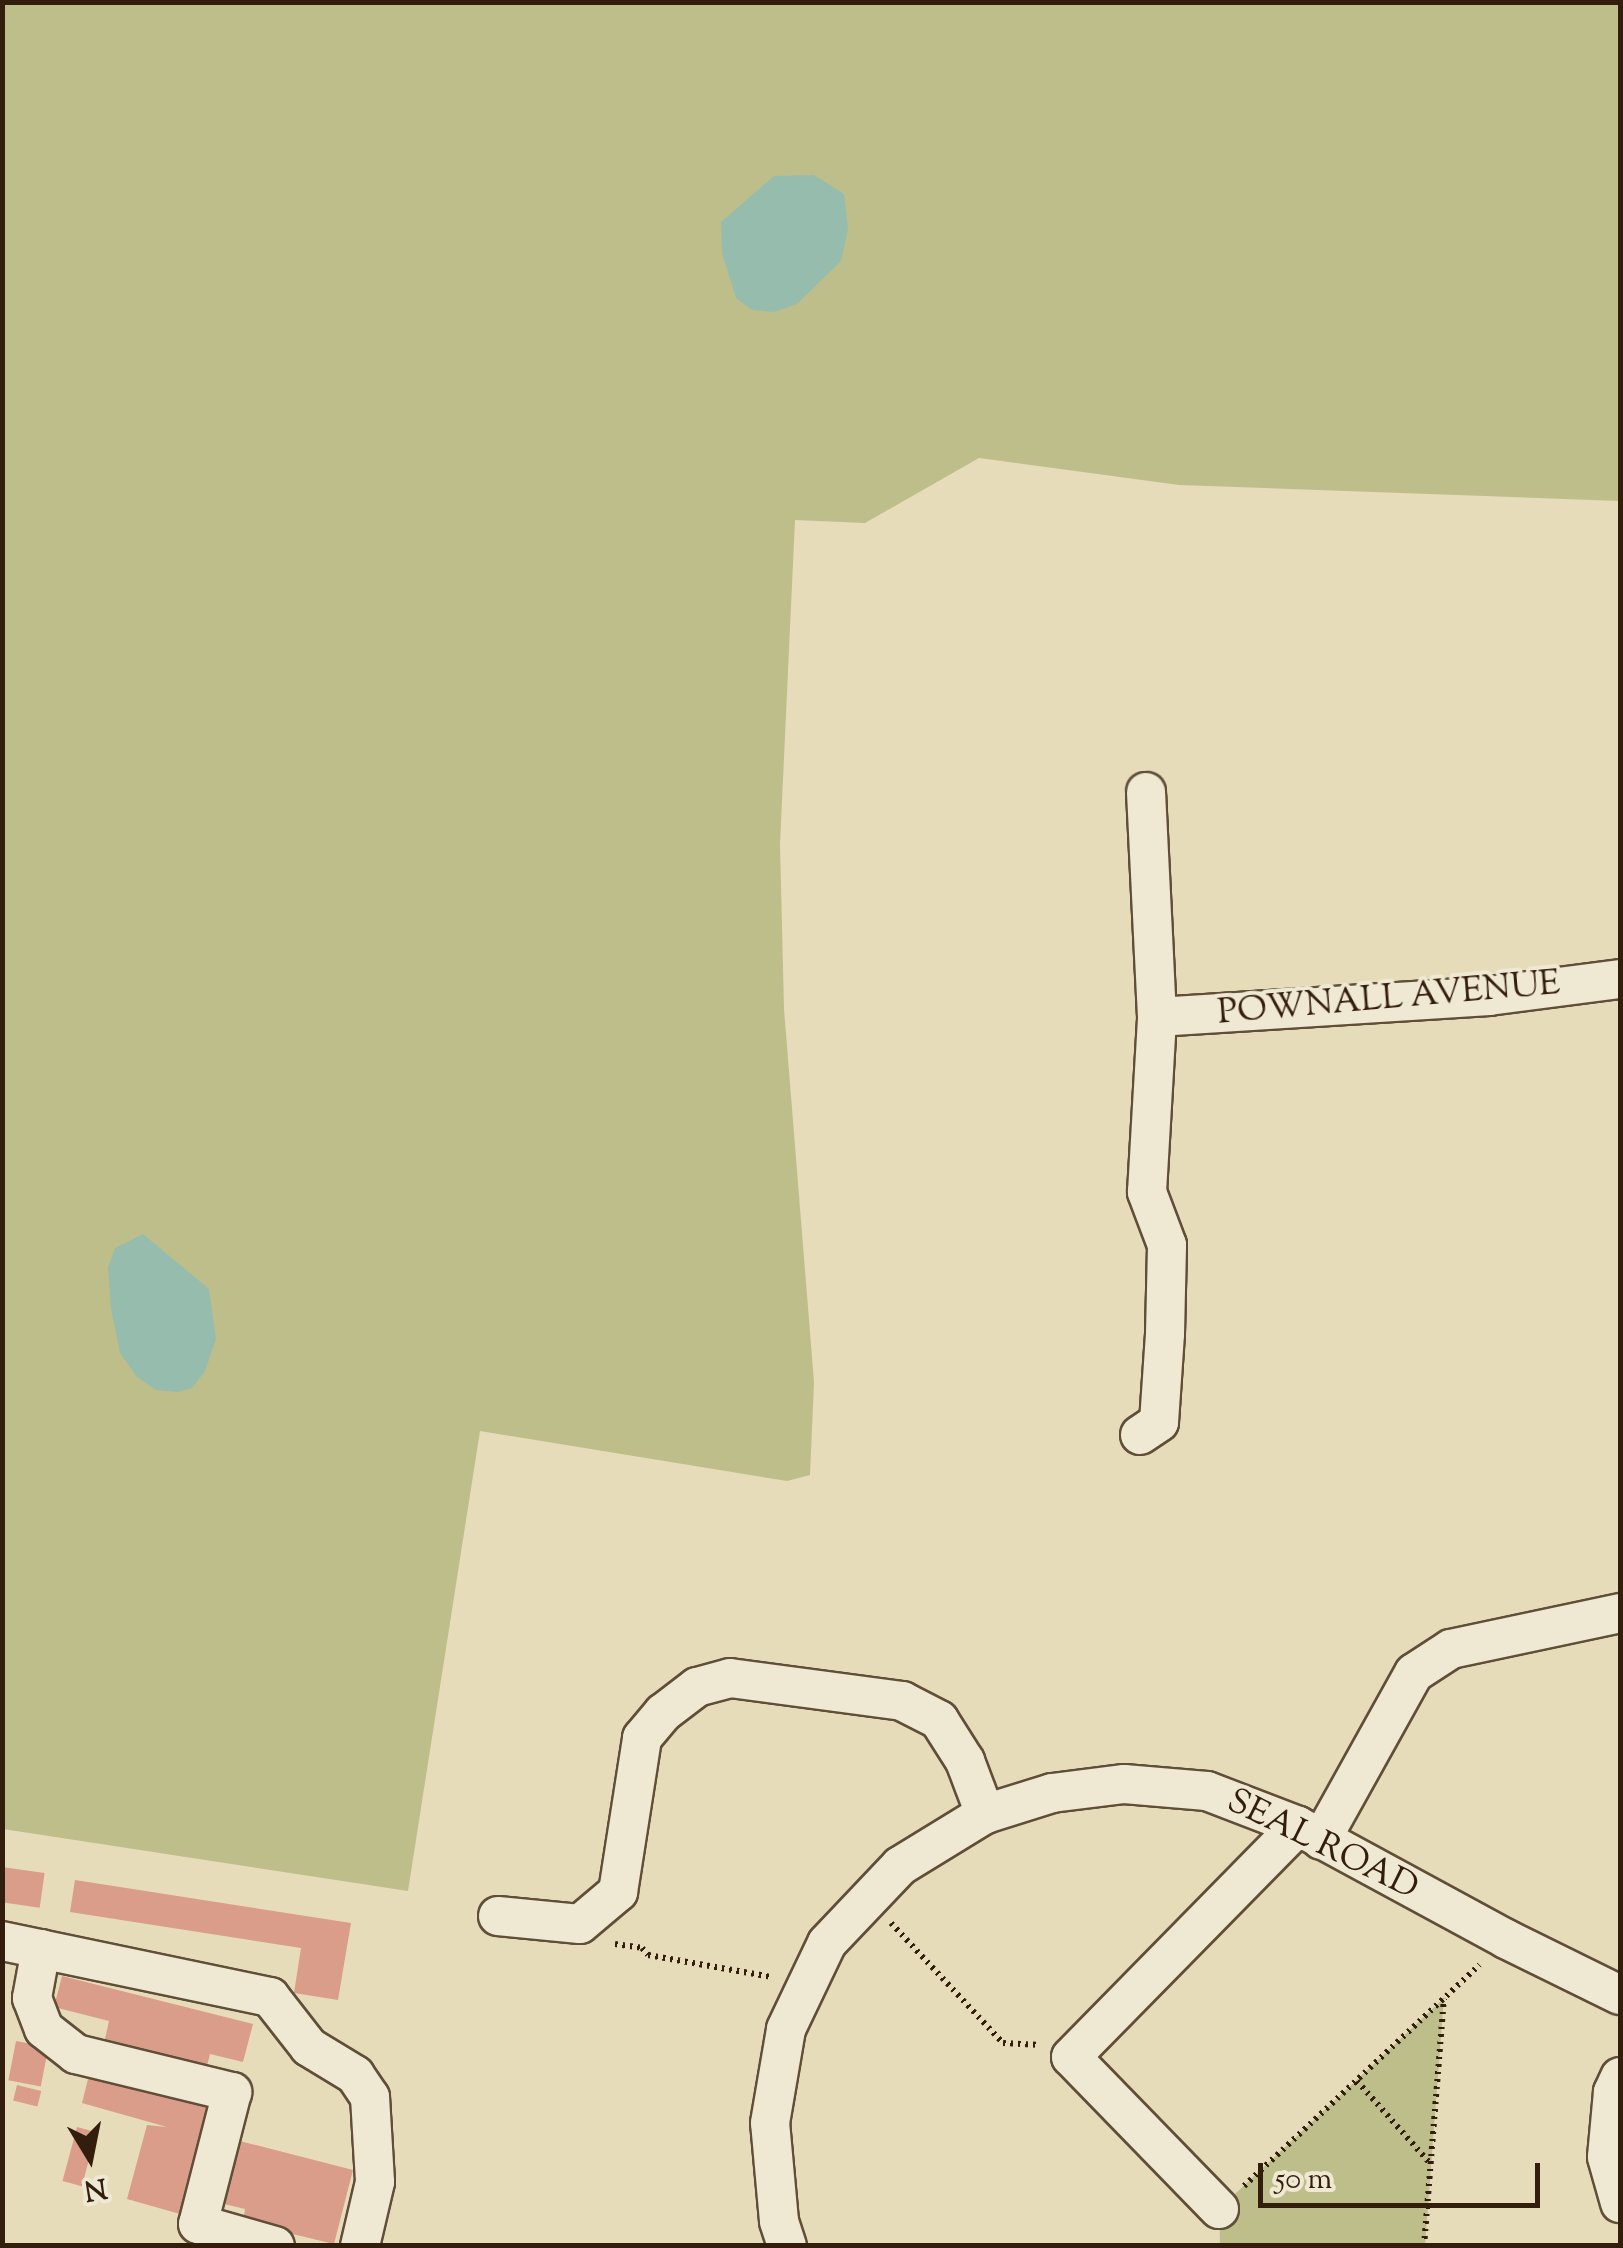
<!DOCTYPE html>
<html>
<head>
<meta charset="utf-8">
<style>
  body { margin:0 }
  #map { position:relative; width:1623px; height:2248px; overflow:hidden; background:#e6dcb9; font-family:"Sorts Mill Goudy",serif }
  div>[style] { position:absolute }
  .green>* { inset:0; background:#bdbe8a }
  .water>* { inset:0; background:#96bcae }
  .building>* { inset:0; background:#da9d89; transform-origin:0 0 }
  .path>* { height:6px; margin-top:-3px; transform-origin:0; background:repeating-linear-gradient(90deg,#331e0d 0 2.5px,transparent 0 7.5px) }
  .roads { filter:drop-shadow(2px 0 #604e38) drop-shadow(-2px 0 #604e38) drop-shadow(0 2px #604e38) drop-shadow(0 -2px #604e38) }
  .minor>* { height:38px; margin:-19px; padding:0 19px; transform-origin:19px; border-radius:19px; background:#efe8d2 }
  span { translate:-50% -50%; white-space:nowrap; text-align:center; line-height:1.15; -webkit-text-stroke:8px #efe8d2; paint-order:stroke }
  .street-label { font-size:35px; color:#331e0d }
  .frame { position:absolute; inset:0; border:5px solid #331e0d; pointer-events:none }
  .north { position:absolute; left:40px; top:2108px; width:100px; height:100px; -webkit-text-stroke:8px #efe8d2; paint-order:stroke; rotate:170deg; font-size:28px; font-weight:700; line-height:40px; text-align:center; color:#331e0d }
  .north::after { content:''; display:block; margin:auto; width:35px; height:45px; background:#331e0d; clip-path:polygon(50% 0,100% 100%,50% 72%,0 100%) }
  .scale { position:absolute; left:1258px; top:2163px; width:282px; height:45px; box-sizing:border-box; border:5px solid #331e0d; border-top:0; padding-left:12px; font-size:30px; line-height:35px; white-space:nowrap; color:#331e0d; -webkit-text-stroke:8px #efe8d2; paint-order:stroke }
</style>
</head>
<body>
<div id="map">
  <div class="green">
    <i style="clip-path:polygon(3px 3px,1620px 3px,1620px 501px,1179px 485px,979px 458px,865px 523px,795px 520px,780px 844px,784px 1009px,814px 1382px,810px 1475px,787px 1481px,480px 1431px,408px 1891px,3px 1829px)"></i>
    <i style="clip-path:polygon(1444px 1998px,1425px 2245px,1220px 2245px,1219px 2209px)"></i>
  </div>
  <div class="water">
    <i style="clip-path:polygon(814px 175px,844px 194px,848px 229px,841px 261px,797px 304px,774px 312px,752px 310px,736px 298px,722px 253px,721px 222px,774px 176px)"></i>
    <i style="clip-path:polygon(143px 1234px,209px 1289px,216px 1339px,205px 1371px,192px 1388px,178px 1392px,156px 1390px,137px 1377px,120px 1353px,111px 1308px,108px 1268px,115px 1248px)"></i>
  </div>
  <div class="building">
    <i style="left:2px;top:1867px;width:43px;height:35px;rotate:8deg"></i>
    <i style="clip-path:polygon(75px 1880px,351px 1923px,338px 2000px,294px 1993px,301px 1948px,70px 1912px)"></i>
    <i style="clip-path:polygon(62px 1976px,253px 2024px,243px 2062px,210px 2054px,205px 2074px,103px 2048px,109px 2021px,54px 2007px)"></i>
    <i style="left:16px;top:2041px;width:33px;height:40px;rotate:11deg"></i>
    <i style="clip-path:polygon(89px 2075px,209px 2108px,180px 2214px,127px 2199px,147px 2125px,167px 2127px,82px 2103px)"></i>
    <i style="left:17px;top:2085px;width:25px;height:16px;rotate:14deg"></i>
    <i style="left:77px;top:2127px;width:20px;height:56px;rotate:15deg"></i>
    <i style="clip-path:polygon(236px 2140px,353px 2170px,334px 2244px,243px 2222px,245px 2209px,220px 2203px)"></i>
  </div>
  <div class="path">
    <i style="left:891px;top:1923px;width:164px;rotate:47deg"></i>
    <i style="left:1003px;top:2043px;width:34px;rotate:3deg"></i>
    <i style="left:615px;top:1944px;width:27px;rotate:8deg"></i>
    <i style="left:642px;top:1948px;width:9px;rotate:49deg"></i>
    <i style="left:648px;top:1955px;width:126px;rotate:10.1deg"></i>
    <i style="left:1357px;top:2081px;width:108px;rotate:48.4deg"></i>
    <i style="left:1244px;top:2186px;width:323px;rotate:-43.2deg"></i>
    <i style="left:1424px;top:2246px;width:248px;rotate:-85.4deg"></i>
  </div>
  <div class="roads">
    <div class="minor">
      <i style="left:1146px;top:792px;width:225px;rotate:87.2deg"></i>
      <i style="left:1140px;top:1435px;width:23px;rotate:-34deg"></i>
      <i style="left:1159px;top:1422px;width:88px;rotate:-86.1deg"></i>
      <i style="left:1165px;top:1334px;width:89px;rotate:-88.7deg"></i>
      <i style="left:1167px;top:1245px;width:57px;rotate:-110.7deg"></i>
      <i style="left:1147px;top:1192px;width:175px;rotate:-86.7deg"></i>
      <i style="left:1157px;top:1017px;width:333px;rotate:-3.6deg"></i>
      <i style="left:1489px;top:996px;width:132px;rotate:-7.4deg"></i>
      <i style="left:1321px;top:1840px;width:191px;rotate:-60.9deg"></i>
      <i style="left:1414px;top:1673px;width:44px;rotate:-33deg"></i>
      <i style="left:1451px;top:1649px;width:173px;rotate:-12deg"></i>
      <i style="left:498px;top:1916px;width:82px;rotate:5.6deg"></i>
      <i style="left:580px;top:1924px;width:50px;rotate:-40.1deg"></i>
      <i style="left:618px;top:1892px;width:156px;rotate:-81.1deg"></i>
      <i style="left:642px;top:1738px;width:33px;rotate:-50deg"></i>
      <i style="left:663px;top:1713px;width:43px;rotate:-37.4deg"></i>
      <i style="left:697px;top:1687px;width:34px;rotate:-15deg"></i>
      <i style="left:730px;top:1678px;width:174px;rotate:7.6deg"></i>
      <i style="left:902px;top:1701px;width:42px;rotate:27.2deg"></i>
      <i style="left:939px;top:1720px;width:49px;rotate:57.6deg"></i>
      <i style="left:965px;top:1761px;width:57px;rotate:69.3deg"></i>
      <i style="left:2px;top:1941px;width:274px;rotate:11.8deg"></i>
      <i style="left:270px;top:1997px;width:63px;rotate:52deg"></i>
      <i style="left:309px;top:2047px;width:54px;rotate:31.3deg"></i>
      <i style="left:355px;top:2075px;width:27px;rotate:56deg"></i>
      <i style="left:370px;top:2097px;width:85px;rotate:86.6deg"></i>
      <i style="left:375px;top:2182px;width:66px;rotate:103.2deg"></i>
      <i style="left:41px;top:1949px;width:50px;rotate:100.4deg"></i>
      <i style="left:32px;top:1998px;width:33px;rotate:69deg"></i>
      <i style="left:44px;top:2029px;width:41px;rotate:38deg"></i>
      <i style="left:76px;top:2054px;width:161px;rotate:13.7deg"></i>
      <i style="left:232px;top:2092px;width:136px;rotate:104.4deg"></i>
      <i style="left:198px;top:2224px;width:80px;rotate:15.9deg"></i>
      <i style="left:1620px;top:2077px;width:17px;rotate:115deg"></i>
      <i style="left:1613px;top:2092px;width:65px;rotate:95.3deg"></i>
      <i style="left:1607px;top:2157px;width:48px;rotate:74.2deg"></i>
      <i style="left:1219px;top:2209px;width:212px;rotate:-134.2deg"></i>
      <i style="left:1071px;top:2057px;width:324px;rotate:-45.5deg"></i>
      <i style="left:787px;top:2246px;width:26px;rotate:-108deg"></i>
      <i style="left:779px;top:2221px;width:98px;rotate:-95.2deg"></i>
      <i style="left:770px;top:2123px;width:95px;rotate:-80.3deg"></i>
      <i style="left:786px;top:2029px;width:95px;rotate:-64.5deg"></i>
      <i style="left:827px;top:1943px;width:106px;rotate:-46.5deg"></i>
      <i style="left:900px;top:1866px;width:100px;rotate:-31.5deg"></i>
      <i style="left:985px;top:1814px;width:70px;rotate:-17.4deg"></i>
      <i style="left:1052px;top:1793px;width:73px;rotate:-7.1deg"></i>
      <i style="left:1124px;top:1784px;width:83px;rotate:4.8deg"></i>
      <i style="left:1207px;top:1791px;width:97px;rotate:21deg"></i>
      <i style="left:1298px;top:1826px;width:237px;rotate:28.5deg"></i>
      <i style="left:1506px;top:1939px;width:127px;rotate:26.2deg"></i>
    </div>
  </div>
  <div class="street-label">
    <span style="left:1389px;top:1000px;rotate:-5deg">POWNALL AVENUE</span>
    <span style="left:1322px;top:1846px;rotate:26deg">SEAL ROAD</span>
  </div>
  <div class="frame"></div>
  <div class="north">N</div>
  <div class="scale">50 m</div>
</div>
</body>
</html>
